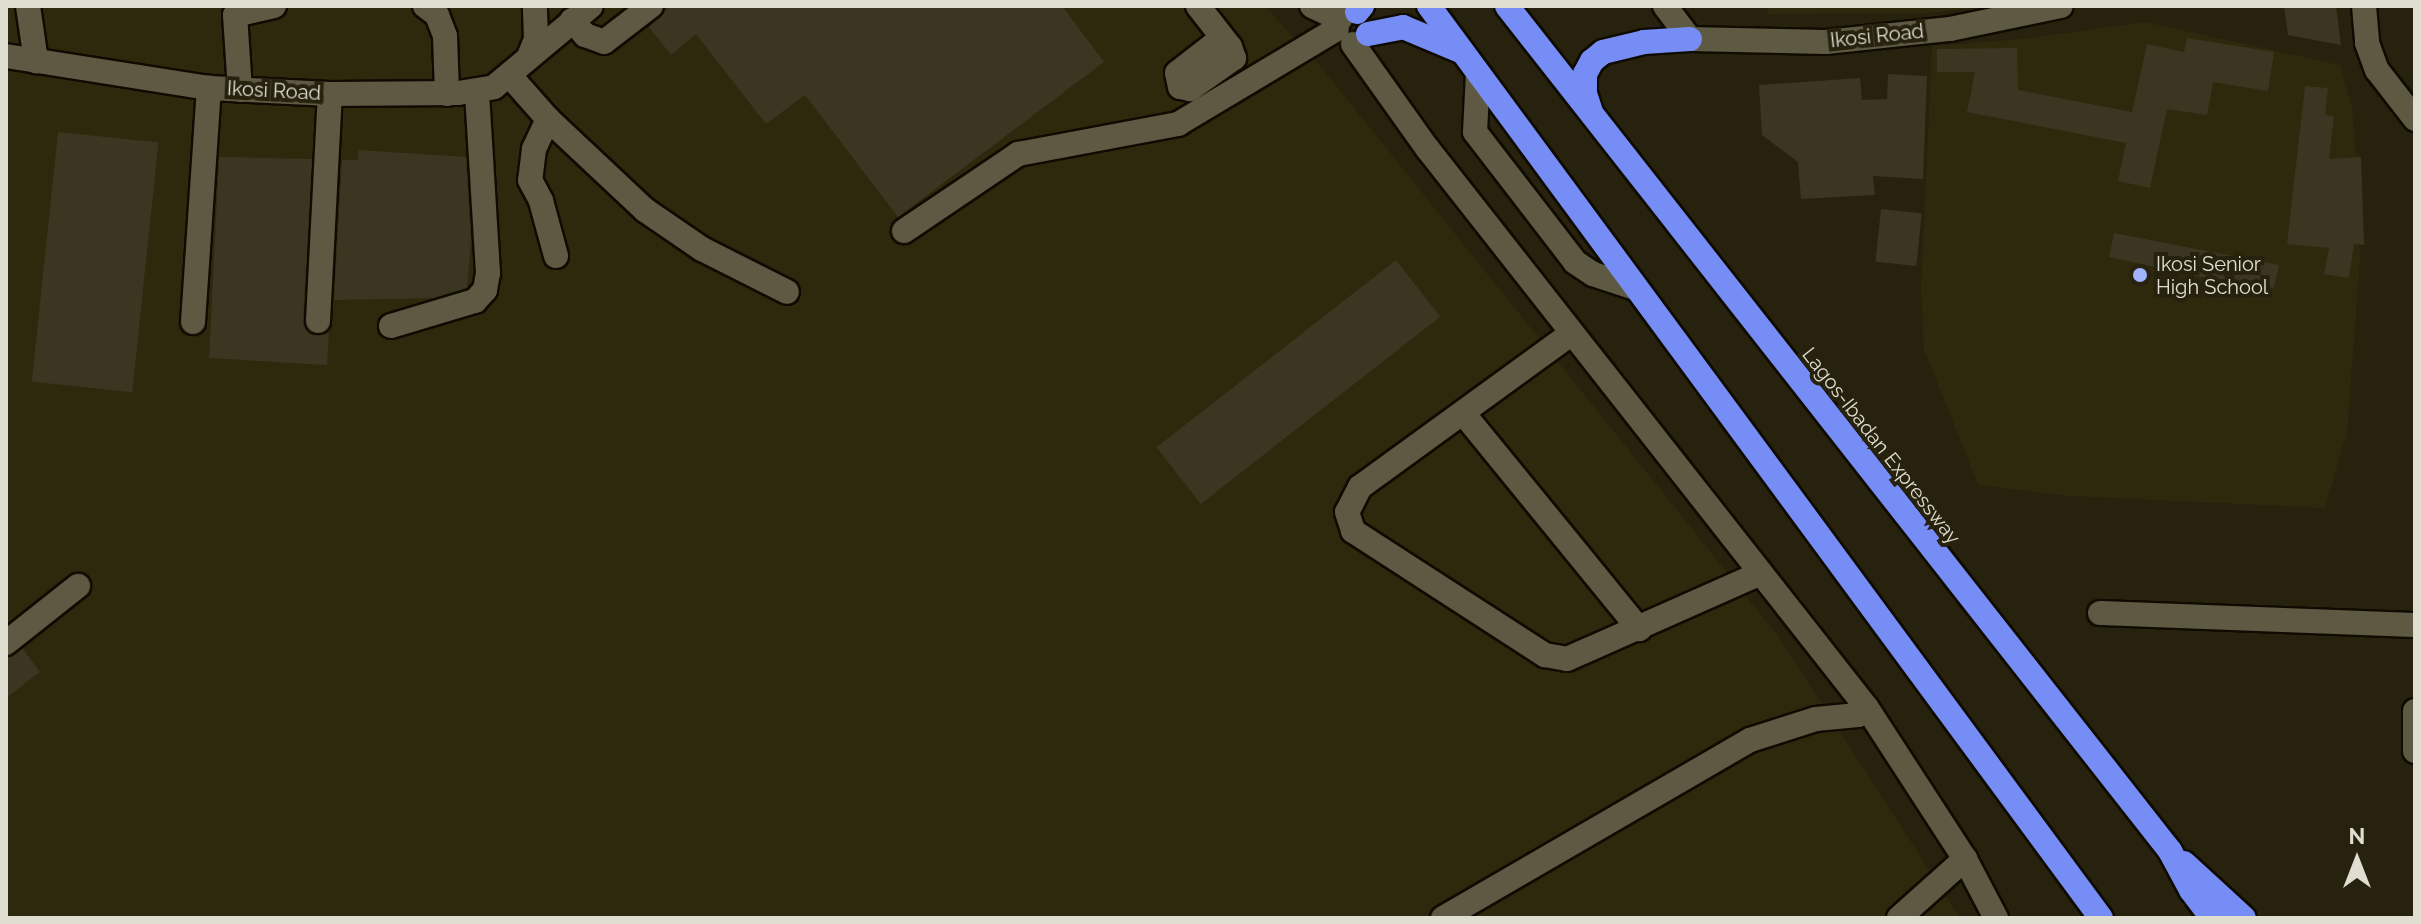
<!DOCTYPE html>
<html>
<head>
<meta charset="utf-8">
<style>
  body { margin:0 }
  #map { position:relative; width:2421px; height:924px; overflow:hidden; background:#26220e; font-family:Raleway,sans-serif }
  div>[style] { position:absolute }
  .built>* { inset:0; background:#2e280d }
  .building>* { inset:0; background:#3a3621; transform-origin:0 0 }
  .roads { filter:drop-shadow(2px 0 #100b00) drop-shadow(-2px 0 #100b00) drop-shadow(0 2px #100b00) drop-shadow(0 -2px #100b00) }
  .minor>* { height:24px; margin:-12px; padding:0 12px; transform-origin:12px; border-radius:12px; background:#5e5943 }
  .highway>* { height:24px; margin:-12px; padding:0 12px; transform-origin:12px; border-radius:12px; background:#778df6 }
  .dots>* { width:22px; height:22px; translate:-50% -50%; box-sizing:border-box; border:4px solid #26220e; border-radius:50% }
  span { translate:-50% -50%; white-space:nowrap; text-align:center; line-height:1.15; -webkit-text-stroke:8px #26220e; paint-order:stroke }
  .street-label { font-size:20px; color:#e0ddd1 }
  .poi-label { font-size:20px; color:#e0ddd1 }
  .left { translate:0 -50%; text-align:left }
  .frame { position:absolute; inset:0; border:8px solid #e0ddd1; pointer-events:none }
  .north { position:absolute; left:2317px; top:820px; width:80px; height:80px; -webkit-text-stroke:6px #26220e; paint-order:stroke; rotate:0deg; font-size:22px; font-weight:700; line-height:32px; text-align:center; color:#e0ddd1 }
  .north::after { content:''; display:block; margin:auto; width:28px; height:36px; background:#e0ddd1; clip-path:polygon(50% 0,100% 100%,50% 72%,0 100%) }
</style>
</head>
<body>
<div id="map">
  <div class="built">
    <i style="clip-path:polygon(6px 6px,1265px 6px,1322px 68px,1779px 637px,1960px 918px,6px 918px)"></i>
    <i style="clip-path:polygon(1767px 6px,1990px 6px,1929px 13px,1768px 14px)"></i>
    <i style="clip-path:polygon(2145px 22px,2340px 65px,2352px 108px,2358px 174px,2360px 262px,2347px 432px,2325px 508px,2070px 496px,1978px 485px,1924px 350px,1921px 288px,1932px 46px,2022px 39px)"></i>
  </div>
  <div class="building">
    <i style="clip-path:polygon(670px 6px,1062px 6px,1104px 62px,898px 217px,805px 95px,766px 124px,696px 34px,671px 55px,649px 27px)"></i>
    <i style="clip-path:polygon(2284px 6px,2336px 6px,2341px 45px,2288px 35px)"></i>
    <i style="clip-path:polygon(2187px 38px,2274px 52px,2268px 91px,2213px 82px,2207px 115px,2167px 109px,2150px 188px,2118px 181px,2126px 143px,1967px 112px,1975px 72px,1937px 72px,1937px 49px,2017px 48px,2018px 90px,2132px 112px,2147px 44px,2184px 52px)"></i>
    <i style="clip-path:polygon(1888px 74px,1927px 76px,1923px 179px,1873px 176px,1875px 195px,1801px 199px,1798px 162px,1762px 135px,1759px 85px,1860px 78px,1862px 100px,1887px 99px)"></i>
    <i style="clip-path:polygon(2305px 86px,2328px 88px,2325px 115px,2334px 116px,2329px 159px,2361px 157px,2364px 245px,2354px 244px,2349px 278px,2324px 274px,2329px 248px,2287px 244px)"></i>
    <i style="left:58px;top:132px;width:101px;height:251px;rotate:6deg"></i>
    <i style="clip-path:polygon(359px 150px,466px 157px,471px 240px,467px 288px,434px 298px,334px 300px,342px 160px,358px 160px)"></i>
    <i style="clip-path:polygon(219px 157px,312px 159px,303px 321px,311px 334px,318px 336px,329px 331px,327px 365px,209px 358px)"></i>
    <i style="left:1881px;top:209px;width:41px;height:53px;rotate:6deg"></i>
    <i style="clip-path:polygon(2114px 233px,2279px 265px,2274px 288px,2244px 282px,2243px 286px,2109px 257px)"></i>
    <i style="left:1396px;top:260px;width:72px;height:304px;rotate:52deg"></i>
    <i style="clip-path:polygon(23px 649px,40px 672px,6px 698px,6px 658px)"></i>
  </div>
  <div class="roads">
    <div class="minor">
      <i style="left:28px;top:6px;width:56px;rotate:81.7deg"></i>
      <i style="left:425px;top:6px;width:15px;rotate:37deg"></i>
      <i style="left:437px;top:15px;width:22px;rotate:69deg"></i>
      <i style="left:445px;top:36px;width:58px;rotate:88deg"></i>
      <i style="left:1198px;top:6px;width:52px;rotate:52deg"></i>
      <i style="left:1230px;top:47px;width:12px;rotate:70deg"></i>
      <i style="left:1234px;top:58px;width:54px;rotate:144.8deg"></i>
      <i style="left:1190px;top:89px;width:10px;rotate:-169deg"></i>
      <i style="left:1180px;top:87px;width:14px;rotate:-102deg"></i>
      <i style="left:1177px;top:73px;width:57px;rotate:-37.9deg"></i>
      <i style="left:1312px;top:6px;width:31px;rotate:25deg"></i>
      <i style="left:1665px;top:6px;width:41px;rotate:52.9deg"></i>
      <i style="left:1690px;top:39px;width:136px;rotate:1.3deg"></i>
      <i style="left:1826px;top:42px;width:125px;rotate:-6deg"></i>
      <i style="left:1950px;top:29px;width:113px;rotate:-11.7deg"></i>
      <i style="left:2364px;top:6px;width:37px;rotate:85deg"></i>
      <i style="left:2367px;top:43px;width:29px;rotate:70deg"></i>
      <i style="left:2377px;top:70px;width:62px;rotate:52.2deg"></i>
      <i style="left:572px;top:20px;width:20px;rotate:49deg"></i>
      <i style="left:585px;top:35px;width:20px;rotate:20deg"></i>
      <i style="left:604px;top:42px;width:59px;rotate:-37.5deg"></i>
      <i style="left:1353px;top:44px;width:128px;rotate:54.6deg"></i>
      <i style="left:1427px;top:148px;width:712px;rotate:51.84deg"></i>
      <i style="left:1867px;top:708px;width:180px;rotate:57deg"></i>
      <i style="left:1965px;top:859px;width:67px;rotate:62.3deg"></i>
      <i style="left:530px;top:54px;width:16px;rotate:-68deg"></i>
      <i style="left:536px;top:39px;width:33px;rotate:-92deg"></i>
      <i style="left:6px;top:56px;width:206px;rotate:9deg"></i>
      <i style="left:209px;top:88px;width:121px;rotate:2.8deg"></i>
      <i style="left:330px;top:94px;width:128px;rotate:-0.4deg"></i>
      <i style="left:458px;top:93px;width:36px;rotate:-9deg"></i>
      <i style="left:494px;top:87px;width:126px;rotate:-39.9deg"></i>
      <i style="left:1478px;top:73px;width:59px;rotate:92.9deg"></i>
      <i style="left:1475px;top:132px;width:164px;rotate:52.4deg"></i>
      <i style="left:1575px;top:262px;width:22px;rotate:34deg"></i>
      <i style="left:1593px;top:274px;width:44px;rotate:18.4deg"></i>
      <i style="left:510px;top:76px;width:57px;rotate:48.5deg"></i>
      <i style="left:548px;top:119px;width:133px;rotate:43.2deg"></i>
      <i style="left:645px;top:210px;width:69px;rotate:34.4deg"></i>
      <i style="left:702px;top:249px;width:95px;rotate:26.8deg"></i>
      <i style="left:240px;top:90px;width:75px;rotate:-93.8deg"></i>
      <i style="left:235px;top:15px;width:40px;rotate:-13deg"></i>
      <i style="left:548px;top:119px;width:33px;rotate:115deg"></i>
      <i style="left:534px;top:149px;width:31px;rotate:97deg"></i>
      <i style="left:530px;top:180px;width:24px;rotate:62deg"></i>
      <i style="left:541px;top:201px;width:57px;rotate:74.7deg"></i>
      <i style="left:904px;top:231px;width:138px;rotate:-34deg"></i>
      <i style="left:1018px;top:154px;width:163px;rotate:-10.6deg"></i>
      <i style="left:1178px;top:124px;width:185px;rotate:-30.9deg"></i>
      <i style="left:318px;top:321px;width:227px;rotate:-87deg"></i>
      <i style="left:193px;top:322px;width:235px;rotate:-86.1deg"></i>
      <i style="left:391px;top:326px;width:88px;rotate:-16.6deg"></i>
      <i style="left:475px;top:301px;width:15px;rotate:-48deg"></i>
      <i style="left:485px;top:290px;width:17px;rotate:-80deg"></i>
      <i style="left:488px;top:273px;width:182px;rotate:-93.5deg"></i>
      <i style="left:1572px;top:333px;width:262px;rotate:144deg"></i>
      <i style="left:1360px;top:487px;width:28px;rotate:117deg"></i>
      <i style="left:1347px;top:512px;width:20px;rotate:72deg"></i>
      <i style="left:1353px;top:531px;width:229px;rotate:32.9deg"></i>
      <i style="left:1545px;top:655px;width:22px;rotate:10deg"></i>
      <i style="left:1567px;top:659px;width:212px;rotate:-23.9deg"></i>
      <i style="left:1463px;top:413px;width:279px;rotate:50.8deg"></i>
      <i style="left:2100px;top:613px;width:315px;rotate:2.2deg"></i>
      <i style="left:6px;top:643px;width:92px;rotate:-38.4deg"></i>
      <i style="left:2415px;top:711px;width:40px;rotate:90deg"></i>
      <i style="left:1443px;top:918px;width:355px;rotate:-30.1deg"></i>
      <i style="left:1750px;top:740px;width:69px;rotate:-17.7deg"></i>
      <i style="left:1816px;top:719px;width:42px;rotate:-5.4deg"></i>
      <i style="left:1858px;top:715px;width:11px;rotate:-38deg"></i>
      <i style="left:1899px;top:918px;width:89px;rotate:-41.8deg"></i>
    </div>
    <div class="highway">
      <i style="left:1429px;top:6px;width:1133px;rotate:53.62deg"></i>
      <i style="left:1507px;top:6px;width:1074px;rotate:51.88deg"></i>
      <i style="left:2170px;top:851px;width:44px;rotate:61.7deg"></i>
      <i style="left:2191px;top:890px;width:35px;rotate:53deg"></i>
      <i style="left:1357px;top:12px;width:8px;rotate:-50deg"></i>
      <i style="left:1368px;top:34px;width:36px;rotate:-11deg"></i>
      <i style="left:1403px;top:27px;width:62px;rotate:22.8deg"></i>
      <i style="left:1591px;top:112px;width:20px;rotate:-108deg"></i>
      <i style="left:1585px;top:93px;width:19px;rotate:-90deg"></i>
      <i style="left:1585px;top:74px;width:15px;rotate:-62deg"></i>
      <i style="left:1592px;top:61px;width:14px;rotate:-39deg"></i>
      <i style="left:1603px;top:52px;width:42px;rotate:-13.7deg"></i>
      <i style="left:1644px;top:42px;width:46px;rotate:-3.7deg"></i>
      <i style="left:2184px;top:863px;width:81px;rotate:42.5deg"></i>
    </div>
  </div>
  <div class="dots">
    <i style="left:2140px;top:275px;background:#a0b3fd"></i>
  </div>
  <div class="street-label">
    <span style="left:1877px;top:36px;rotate:-6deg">Ikosi Road</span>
    <span style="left:274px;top:91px;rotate:3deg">Ikosi Road</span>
    <span style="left:1881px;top:446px;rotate:52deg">Lagos-Ibadan Expressway</span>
  </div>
  <div class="poi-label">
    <span class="left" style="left:2156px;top:276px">Ikosi Senior<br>High School</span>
  </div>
  <div class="frame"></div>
  <div class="north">N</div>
</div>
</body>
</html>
